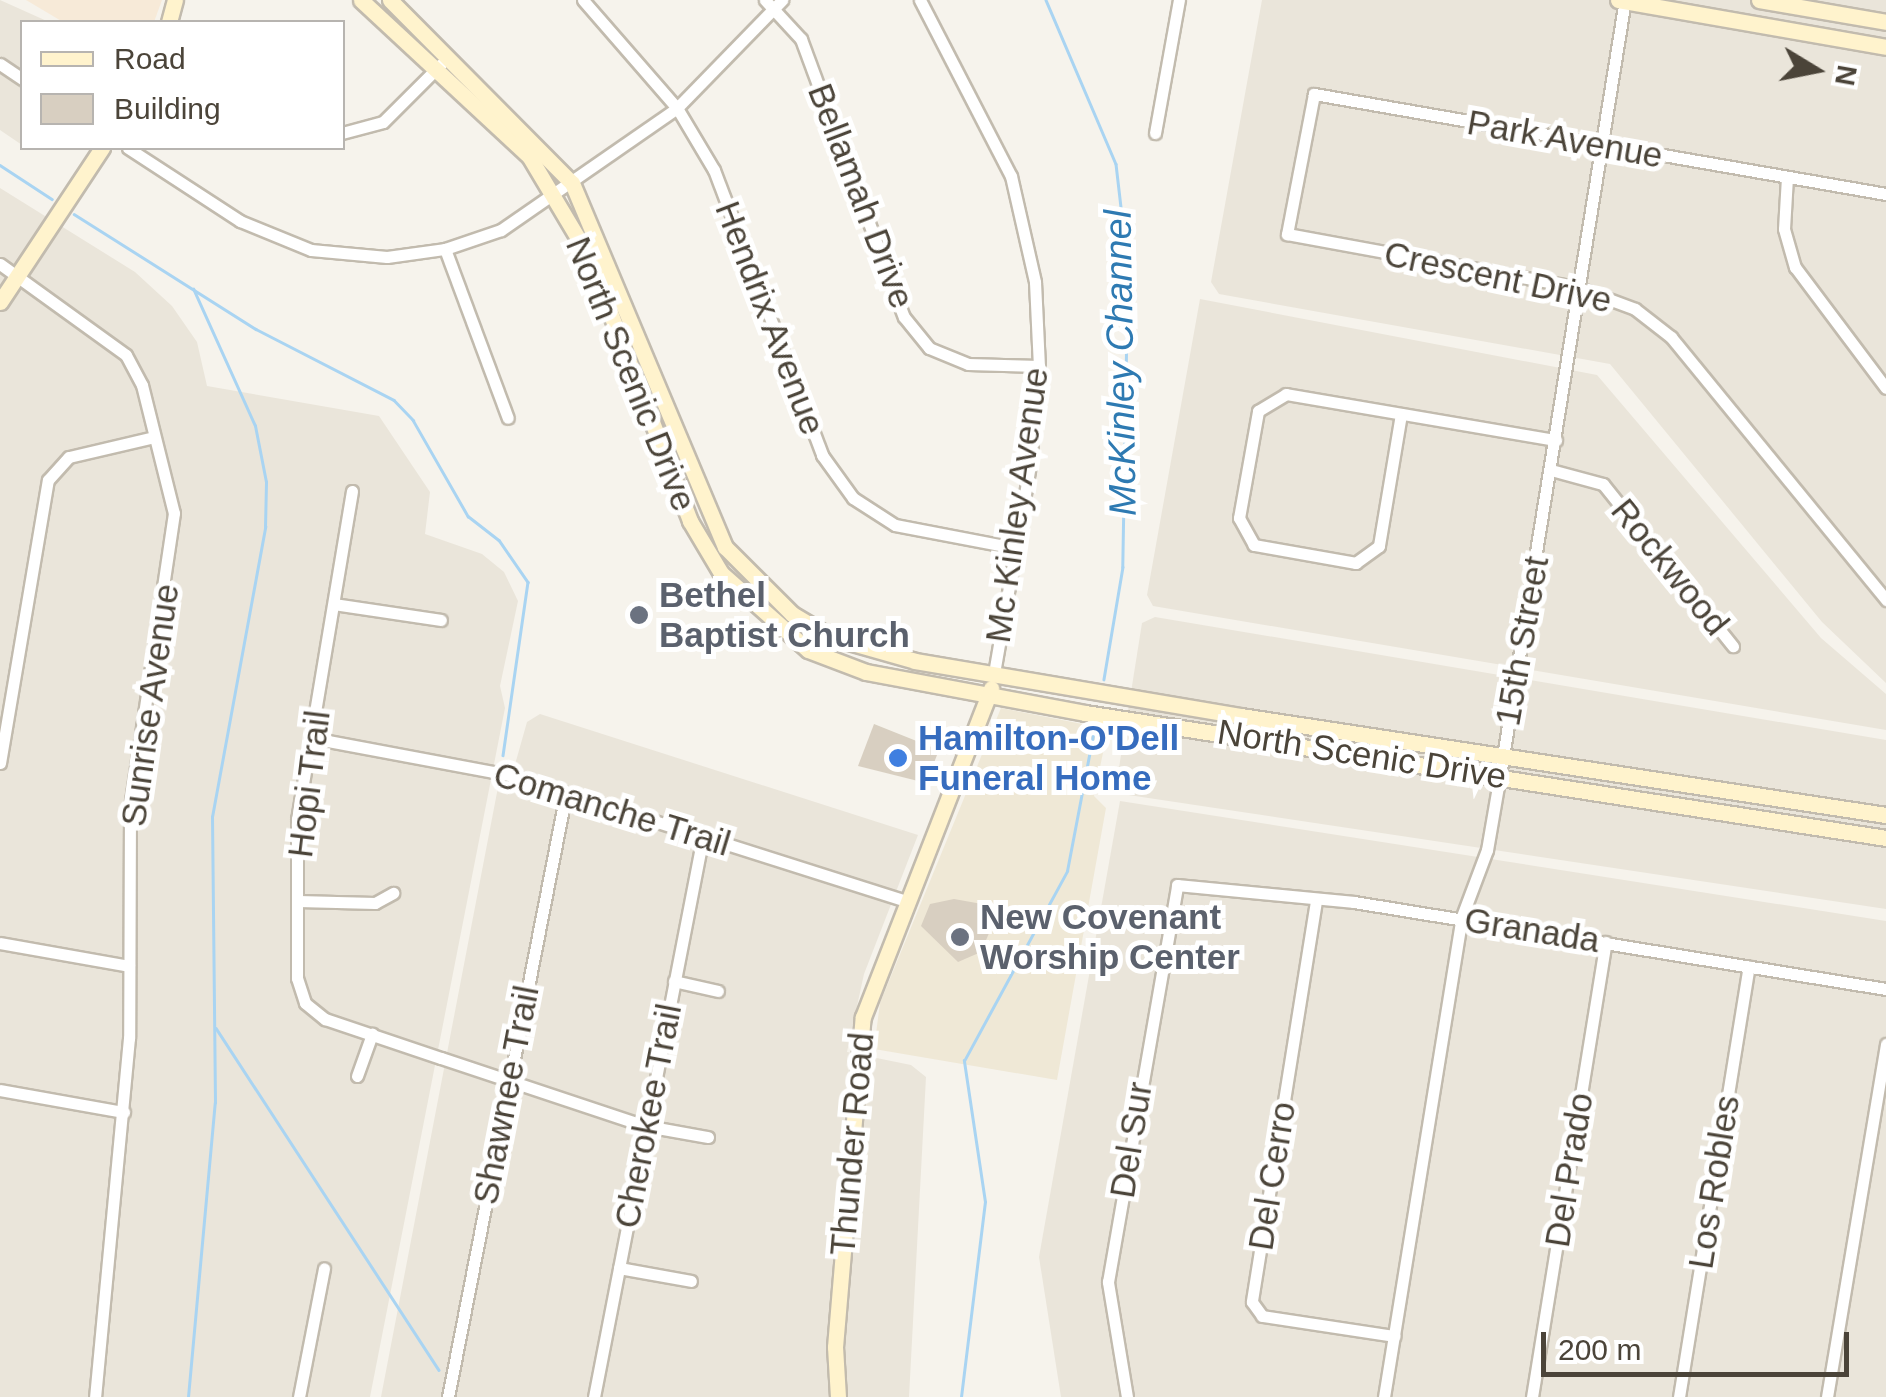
<!DOCTYPE html>
<html>
<head>
<meta charset="utf-8">
<style>
  body { margin:0 }
  #map { position:relative; width:1886px; height:1397px; overflow:hidden; background:#f6f3ec; font-family:Helvetica,sans-serif }
  div>[style] { position:absolute }
  .residential>* { inset:0; background:#eae5da }
  .commercial>* { inset:0; background:#f7ead8 }
  .education>* { inset:0; background:#efe8d6 }
  .stream>* { height:2.5px; margin:-1.25px; padding:0 1.25px; transform-origin:1.25px; border-radius:1.25px; background:#a9d4f2 }
  .building>* { inset:0; background:#d8cfc1 }
  .roads { filter:drop-shadow(2px 0 #c2bbae) drop-shadow(-2px 0 #c2bbae) drop-shadow(0 2px #c2bbae) drop-shadow(0 -2px #c2bbae) }
  .street>* { height:11px; margin:-5.5px; padding:0 5.5px; transform-origin:5.5px; border-radius:5.5px; background:#fff }
  .secondary>* { height:15px; margin:-7.5px; padding:0 7.5px; transform-origin:7.5px; border-radius:7.5px; background:#fff3cd }
  .dots>* { width:28px; height:28px; translate:-50% -50%; box-sizing:border-box; border:5px solid #fff; border-radius:50% }
  span { translate:-50% -50%; white-space:nowrap; text-align:center; line-height:1.15; -webkit-text-stroke:10px #fff; paint-order:stroke }
  .street-label { font-size:35px; color:#4b4439 }
  .worship-label { font-size:35px; color:#5b616d; font-weight:700 }
  .left { translate:0 -50%; text-align:left }
  .shop-label { font-size:35px; color:#366cbe; font-weight:700 }
  .water-label { font-size:38px; color:#2e7ab2; font-style:italic }
  .legend { position:absolute; left:20px; top:20px; width:325px; height:130px; box-sizing:border-box; background:#fff; border:2px solid #b7b4b0; margin:0; padding:12px 18px; list-style:none; font-size:30px; color:#4b4439 }
  .legend li { display:flex; align-items:center; gap:20px; height:50px }
  .legend b { width:50px; border:2px solid #b7b4b0 }
  .north { position:absolute; left:1766px; top:20px; width:100px; height:100px; -webkit-text-stroke:8px #fff; paint-order:stroke; rotate:100deg; font-size:28px; font-weight:700; line-height:40px; text-align:center; color:#4b4439 }
  .north::after { content:''; display:block; margin:auto; width:35px; height:45px; background:#4b4439; clip-path:polygon(50% 0,100% 100%,50% 72%,0 100%) }
  .scale { position:absolute; left:1541px; top:1332px; width:308px; height:45px; box-sizing:border-box; border:5px solid #4b4439; border-top:0; padding-left:12px; font-size:30px; line-height:35px; white-space:nowrap; color:#4b4439; -webkit-text-stroke:8px #fff; paint-order:stroke }
</style>
</head>
<body>
<div id="map">
  <div class="residential">
    <i style="clip-path:polygon(0 0,49px 22px,22px 22px,22px 145px,0 130px)"></i>
    <i style="clip-path:polygon(1262px 0,1886px 0,1886px 683px,1822px 622px,1610px 364px,1219px 294px,1211px 282px)"></i>
    <i style="clip-path:polygon(0 188px,135px 272px,172px 306px,197px 342px,207px 386px,379px 416px,430px 492px,425px 534px,482px 554px,504px 572px,518px 601px,500px 686px,505px 708px,370px 1397px,0 1397px)"></i>
    <i style="clip-path:polygon(1200px 299px,1597px 375px,1821px 638px,1886px 694px,1886px 730px,1153px 606px,1147px 595px)"></i>
    <i style="clip-path:polygon(1155px 617px,1886px 740px,1886px 909px,1115px 793px,1142px 623px)"></i>
    <i style="clip-path:polygon(540px 714px,918px 835px,864px 974px,847px 1052px,911px 1065px,926px 1077px,909px 1397px,381px 1397px,499px 782px,514px 768px,527px 722px)"></i>
    <i style="clip-path:polygon(1120px 801px,1886px 921px,1886px 1397px,1061px 1397px,1039px 1257px)"></i>
  </div>
  <div class="commercial">
    <i style="clip-path:polygon(26px 0,162px 0,154px 22px,63px 22px)"></i>
  </div>
  <div class="education">
    <i style="clip-path:polygon(1001px 708px,1108px 729px,1094px 796px,1106px 808px,1057px 1080px,874px 1049px,880px 1003px)"></i>
  </div>
  <div class="stream">
    <i style="left:1046px;top:0;width:178px;rotate:66.9deg"></i>
    <i style="left:1116px;top:164px;width:104px;rotate:83.4deg"></i>
    <i style="left:1128px;top:267px;width:300px;rotate:91deg"></i>
    <i style="left:1123px;top:567px;width:114px;rotate:99.6deg"></i>
    <i style="left:0;top:165px;width:62px;rotate:33.2deg"></i>
    <i style="left:74px;top:214px;width:215px;rotate:32.3deg"></i>
    <i style="left:256px;top:329px;width:155px;rotate:27.2deg"></i>
    <i style="left:394px;top:400px;width:28px;rotate:46deg"></i>
    <i style="left:413px;top:420px;width:111px;rotate:60.2deg"></i>
    <i style="left:468px;top:516px;width:39px;rotate:38deg"></i>
    <i style="left:499px;top:540px;width:51px;rotate:55.4deg"></i>
    <i style="left:528px;top:582px;width:175px;rotate:98.2deg"></i>
    <i style="left:216px;top:1028px;width:408px;rotate:56.9deg"></i>
    <i style="left:188px;top:1397px;width:295px;rotate:-84.8deg"></i>
    <i style="left:215px;top:1103px;width:286px;rotate:-90.6deg"></i>
    <i style="left:212px;top:817px;width:295px;rotate:-79.6deg"></i>
    <i style="left:265px;top:527px;width:45px;rotate:-88.7deg"></i>
    <i style="left:266px;top:482px;width:57px;rotate:-101.1deg"></i>
    <i style="left:255px;top:426px;width:150px;rotate:-114.3deg"></i>
    <i style="left:961px;top:1397px;width:196px;rotate:-83deg"></i>
    <i style="left:985px;top:1202px;width:143px;rotate:-98.5deg"></i>
    <i style="left:964px;top:1061px;width:216px;rotate:-61.5deg"></i>
    <i style="left:1067px;top:871px;width:145px;rotate:-79.2deg"></i>
  </div>
  <div class="building">
    <i style="clip-path:polygon(874px 724px,939px 750px,926px 783px,858px 766px)"></i>
    <i style="clip-path:polygon(954px 899px,982px 904px,992px 926px,981px 952px,958px 962px,921px 926px,930px 904px)"></i>
  </div>
  <div class="roads">
    <div class="street">
      <i style="left:583px;top:0;width:143px;rotate:49deg"></i>
      <i style="left:677px;top:108px;width:72px;rotate:59.2deg"></i>
      <i style="left:714px;top:170px;width:305px;rotate:69.2deg"></i>
      <i style="left:822px;top:455px;width:53px;rotate:54.2deg"></i>
      <i style="left:853px;top:498px;width:50px;rotate:32.7deg"></i>
      <i style="left:895px;top:525px;width:123px;rotate:10.8deg"></i>
      <i style="left:765px;top:0;width:53px;rotate:47.3deg"></i>
      <i style="left:801px;top:39px;width:296px;rotate:69.7deg"></i>
      <i style="left:904px;top:317px;width:40px;rotate:51deg"></i>
      <i style="left:929px;top:348px;width:42px;rotate:22.3deg"></i>
      <i style="left:968px;top:364px;width:71px;rotate:1.6deg"></i>
      <i style="left:920px;top:0;width:198px;rotate:62.7deg"></i>
      <i style="left:1011px;top:176px;width:109px;rotate:77.2deg"></i>
      <i style="left:1035px;top:282px;width:84px;rotate:87.3deg"></i>
      <i style="left:1039px;top:366px;width:99px;rotate:95.2deg"></i>
      <i style="left:1030px;top:465px;width:212px;rotate:99.8deg"></i>
      <i style="left:0;top:64px;width:27px;rotate:34deg"></i>
      <i style="left:342px;top:133px;width:42px;rotate:-15deg"></i>
      <i style="left:383px;top:122px;width:82px;rotate:-45deg"></i>
      <i style="left:1155px;top:133px;width:135px;rotate:-79.8deg"></i>
      <i style="left:128px;top:148px;width:134px;rotate:33.1deg"></i>
      <i style="left:240px;top:221px;width:77px;rotate:22.2deg"></i>
      <i style="left:311px;top:250px;width:76px;rotate:5.3deg"></i>
      <i style="left:387px;top:257px;width:59px;rotate:-7.9deg"></i>
      <i style="left:445px;top:249px;width:59px;rotate:-18.7deg"></i>
      <i style="left:501px;top:230px;width:214px;rotate:-34.7deg"></i>
      <i style="left:677px;top:108px;width:151px;rotate:-45.8deg"></i>
      <i style="left:1787px;top:177px;width:52px;rotate:93.3deg"></i>
      <i style="left:1784px;top:229px;width:40px;rotate:74deg"></i>
      <i style="left:1795px;top:267px;width:151px;rotate:53.1deg"></i>
      <i style="left:1886px;top:194px;width:581px;rotate:-170.08deg"></i>
      <i style="left:1314px;top:94px;width:143px;rotate:100.9deg"></i>
      <i style="left:1287px;top:234px;width:294px;rotate:10.4deg"></i>
      <i style="left:1576px;top:287px;width:63px;rotate:20.4deg"></i>
      <i style="left:1635px;top:309px;width:46px;rotate:37.9deg"></i>
      <i style="left:1671px;top:337px;width:340px;rotate:50.7deg"></i>
      <i style="left:445px;top:249px;width:180px;rotate:69.6deg"></i>
      <i style="left:0;top:264px;width:155px;rotate:35.8deg"></i>
      <i style="left:126px;top:355px;width:34px;rotate:62deg"></i>
      <i style="left:142px;top:385px;width:132px;rotate:76deg"></i>
      <i style="left:174px;top:513px;width:298px;rotate:98.5deg"></i>
      <i style="left:130px;top:808px;width:230px;rotate:90.2deg"></i>
      <i style="left:129px;top:1038px;width:361px;rotate:95.4deg"></i>
      <i style="left:1401px;top:414px;width:134px;rotate:99.5deg"></i>
      <i style="left:1379px;top:546px;width:29px;rotate:144deg"></i>
      <i style="left:1356px;top:563px;width:104px;rotate:-170deg"></i>
      <i style="left:1254px;top:545px;width:31px;rotate:-119deg"></i>
      <i style="left:1239px;top:518px;width:109px;rotate:-79.9deg"></i>
      <i style="left:1258px;top:411px;width:33px;rotate:-31deg"></i>
      <i style="left:1286px;top:394px;width:274px;rotate:9.7deg"></i>
      <i style="left:1551px;top:470px;width:54px;rotate:15.1deg"></i>
      <i style="left:1603px;top:484px;width:208px;rotate:51.3deg"></i>
      <i style="left:352px;top:491px;width:333px;rotate:99.5deg"></i>
      <i style="left:297px;top:819px;width:159px;rotate:90deg"></i>
      <i style="left:297px;top:978px;width:26px;rotate:72deg"></i>
      <i style="left:305px;top:1003px;width:26px;rotate:39deg"></i>
      <i style="left:325px;top:1019px;width:122px;rotate:18.6deg"></i>
      <i style="left:441px;top:1058px;width:216px;rotate:18.4deg"></i>
      <i style="left:646px;top:1126px;width:63px;rotate:10.1deg"></i>
      <i style="left:334px;top:604px;width:108px;rotate:8.5deg"></i>
      <i style="left:312px;top:738px;width:200px;rotate:10.6deg"></i>
      <i style="left:509px;top:775px;width:417px;rotate:17.6deg"></i>
      <i style="left:0;top:763px;width:287px;rotate:-80.4deg"></i>
      <i style="left:48px;top:480px;width:31px;rotate:-48deg"></i>
      <i style="left:69px;top:457px;width:87px;rotate:-13.2deg"></i>
      <i style="left:298px;top:901px;width:77px;rotate:1.5deg"></i>
      <i style="left:375px;top:903px;width:21px;rotate:-29deg"></i>
      <i style="left:1316px;top:901px;width:406px;rotate:99.1deg"></i>
      <i style="left:1252px;top:1302px;width:17px;rotate:54deg"></i>
      <i style="left:1262px;top:1316px;width:134px;rotate:8.6deg"></i>
      <i style="left:0;top:943px;width:131px;rotate:10.1deg"></i>
      <i style="left:674px;top:981px;width:45px;rotate:12.8deg"></i>
      <i style="left:357px;top:1076px;width:45px;rotate:-70.3deg"></i>
      <i style="left:0;top:1090px;width:126px;rotate:10.1deg"></i>
      <i style="left:619px;top:1268px;width:73px;rotate:10.2deg"></i>
      <i style="left:299px;top:1397px;width:131px;rotate:-79deg"></i>
      <i style="left:448px;top:1397px;width:615px;rotate:-78.95deg"></i>
      <i style="left:594px;top:1397px;width:571px;rotate:-79deg"></i>
      <i style="left:1127px;top:1397px;width:117px;rotate:-99.4deg"></i>
      <i style="left:1108px;top:1282px;width:403px;rotate:-80.1deg"></i>
      <i style="left:1177px;top:885px;width:178px;rotate:5.5deg"></i>
      <i style="left:1354px;top:902px;width:539px;rotate:9.29deg"></i>
      <i style="left:1384px;top:1397px;width:484px;rotate:-80.8deg"></i>
      <i style="left:1461px;top:919px;width:74px;rotate:-69.4deg"></i>
      <i style="left:1487px;top:850px;width:76px;rotate:-80.2deg"></i>
      <i style="left:1500px;top:775px;width:785px;rotate:-80.84deg"></i>
      <i style="left:1532px;top:1397px;width:461px;rotate:-80.8deg"></i>
      <i style="left:1679px;top:1397px;width:436px;rotate:-80.8deg"></i>
      <i style="left:1827px;top:1397px;width:358px;rotate:-80.5deg"></i>
    </div>
    <div class="secondary">
      <i style="left:361px;top:0;width:229px;rotate:42.9deg"></i>
      <i style="left:529px;top:156px;width:115px;rotate:59.2deg"></i>
      <i style="left:588px;top:255px;width:285px;rotate:69deg"></i>
      <i style="left:690px;top:521px;width:61px;rotate:59.2deg"></i>
      <i style="left:721px;top:573px;width:116px;rotate:41.5deg"></i>
      <i style="left:808px;top:650px;width:62px;rotate:20.8deg"></i>
      <i style="left:866px;top:672px;width:223px;rotate:10.6deg"></i>
      <i style="left:1085px;top:713px;width:811px;rotate:8.87deg"></i>
      <i style="left:390px;top:0;width:258px;rotate:45.2deg"></i>
      <i style="left:572px;top:183px;width:395px;rotate:67.2deg"></i>
      <i style="left:725px;top:547px;width:95px;rotate:45deg"></i>
      <i style="left:792px;top:614px;width:45px;rotate:30.5deg"></i>
      <i style="left:831px;top:637px;width:87px;rotate:15.9deg"></i>
      <i style="left:915px;top:661px;width:331px;rotate:9.6deg"></i>
      <i style="left:1241px;top:716px;width:653px;rotate:8.73deg"></i>
      <i style="left:1618px;top:0;width:272px;rotate:9.9deg"></i>
      <i style="left:1759px;top:0;width:129px;rotate:9.8deg"></i>
      <i style="left:169px;top:22px;width:23px;rotate:-75deg"></i>
      <i style="left:0;top:302px;width:185px;rotate:-56.5deg"></i>
      <i style="left:838px;top:1397px;width:50px;rotate:-93.4deg"></i>
      <i style="left:835px;top:1347px;width:331px;rotate:-85.2deg"></i>
      <i style="left:863px;top:1017px;width:353px;rotate:-68.7deg"></i>
    </div>
  </div>
  <div class="dots">
    <i style="left:639px;top:615px;background:#6b7280"></i>
    <i style="left:898px;top:758px;background:#3f7fe0"></i>
    <i style="left:960px;top:937px;background:#6b7280"></i>
  </div>
  <div class="street-label">
    <span style="left:1565px;top:139px;rotate:10deg">Park Avenue</span>
    <span style="left:861px;top:196px;rotate:69deg">Bellamah Drive</span>
    <span style="left:1498px;top:277px;rotate:12deg">Crescent Drive</span>
    <span style="left:770px;top:318px;rotate:69deg">Hendrix Avenue</span>
    <span style="left:631px;top:374px;rotate:68deg">North Scenic Drive</span>
    <span style="left:1017px;top:505px;rotate:-82deg">Mc Kinley Avenue</span>
    <span style="left:1670px;top:567px;rotate:51deg">Rockwood</span>
    <span style="left:1522px;top:641px;rotate:-80deg">15th Street</span>
    <span style="left:150px;top:705px;rotate:-82deg">Sunrise Avenue</span>
    <span style="left:1362px;top:754px;rotate:9deg">North Scenic Drive</span>
    <span style="left:309px;top:784px;rotate:-83deg">Hopi Trail</span>
    <span style="left:612px;top:809px;rotate:17deg">Comanche Trail</span>
    <span style="left:1532px;top:930px;rotate:9deg">Granada</span>
    <span style="left:506px;top:1095px;rotate:-79deg">Shawnee Trail</span>
    <span style="left:648px;top:1116px;rotate:-79deg">Cherokee Trail</span>
    <span style="left:1131px;top:1140px;rotate:-81deg">Del Sur</span>
    <span style="left:852px;top:1144px;rotate:-85deg">Thunder Road</span>
    <span style="left:1569px;top:1170px;rotate:-81deg">Del Prado</span>
    <span style="left:1272px;top:1176px;rotate:-81deg">Del Cerro</span>
    <span style="left:1714px;top:1182px;rotate:-81deg">Los Robles</span>
  </div>
  <div class="worship-label">
    <span class="left" style="left:659px;top:615px">Bethel<br>Baptist Church</span>
    <span class="left" style="left:980px;top:937px">New Covenant<br>Worship Center</span>
  </div>
  <div class="shop-label">
    <span class="left" style="left:918px;top:758px">Hamilton-O'Dell<br>Funeral Home</span>
  </div>
  <div class="water-label">
    <span style="left:1121px;top:363px;rotate:-91deg">McKinley Channel</span>
  </div>
  <ul class="legend">
  <li><b style="height:12px;background:#fff3cd"></b>Road</li>
  <li><b style="height:28px;background:#d8cfc1"></b>Building</li>
  </ul>
  <div class="north">N</div>
  <div class="scale">200 m</div>
</div>
</body>
</html>
